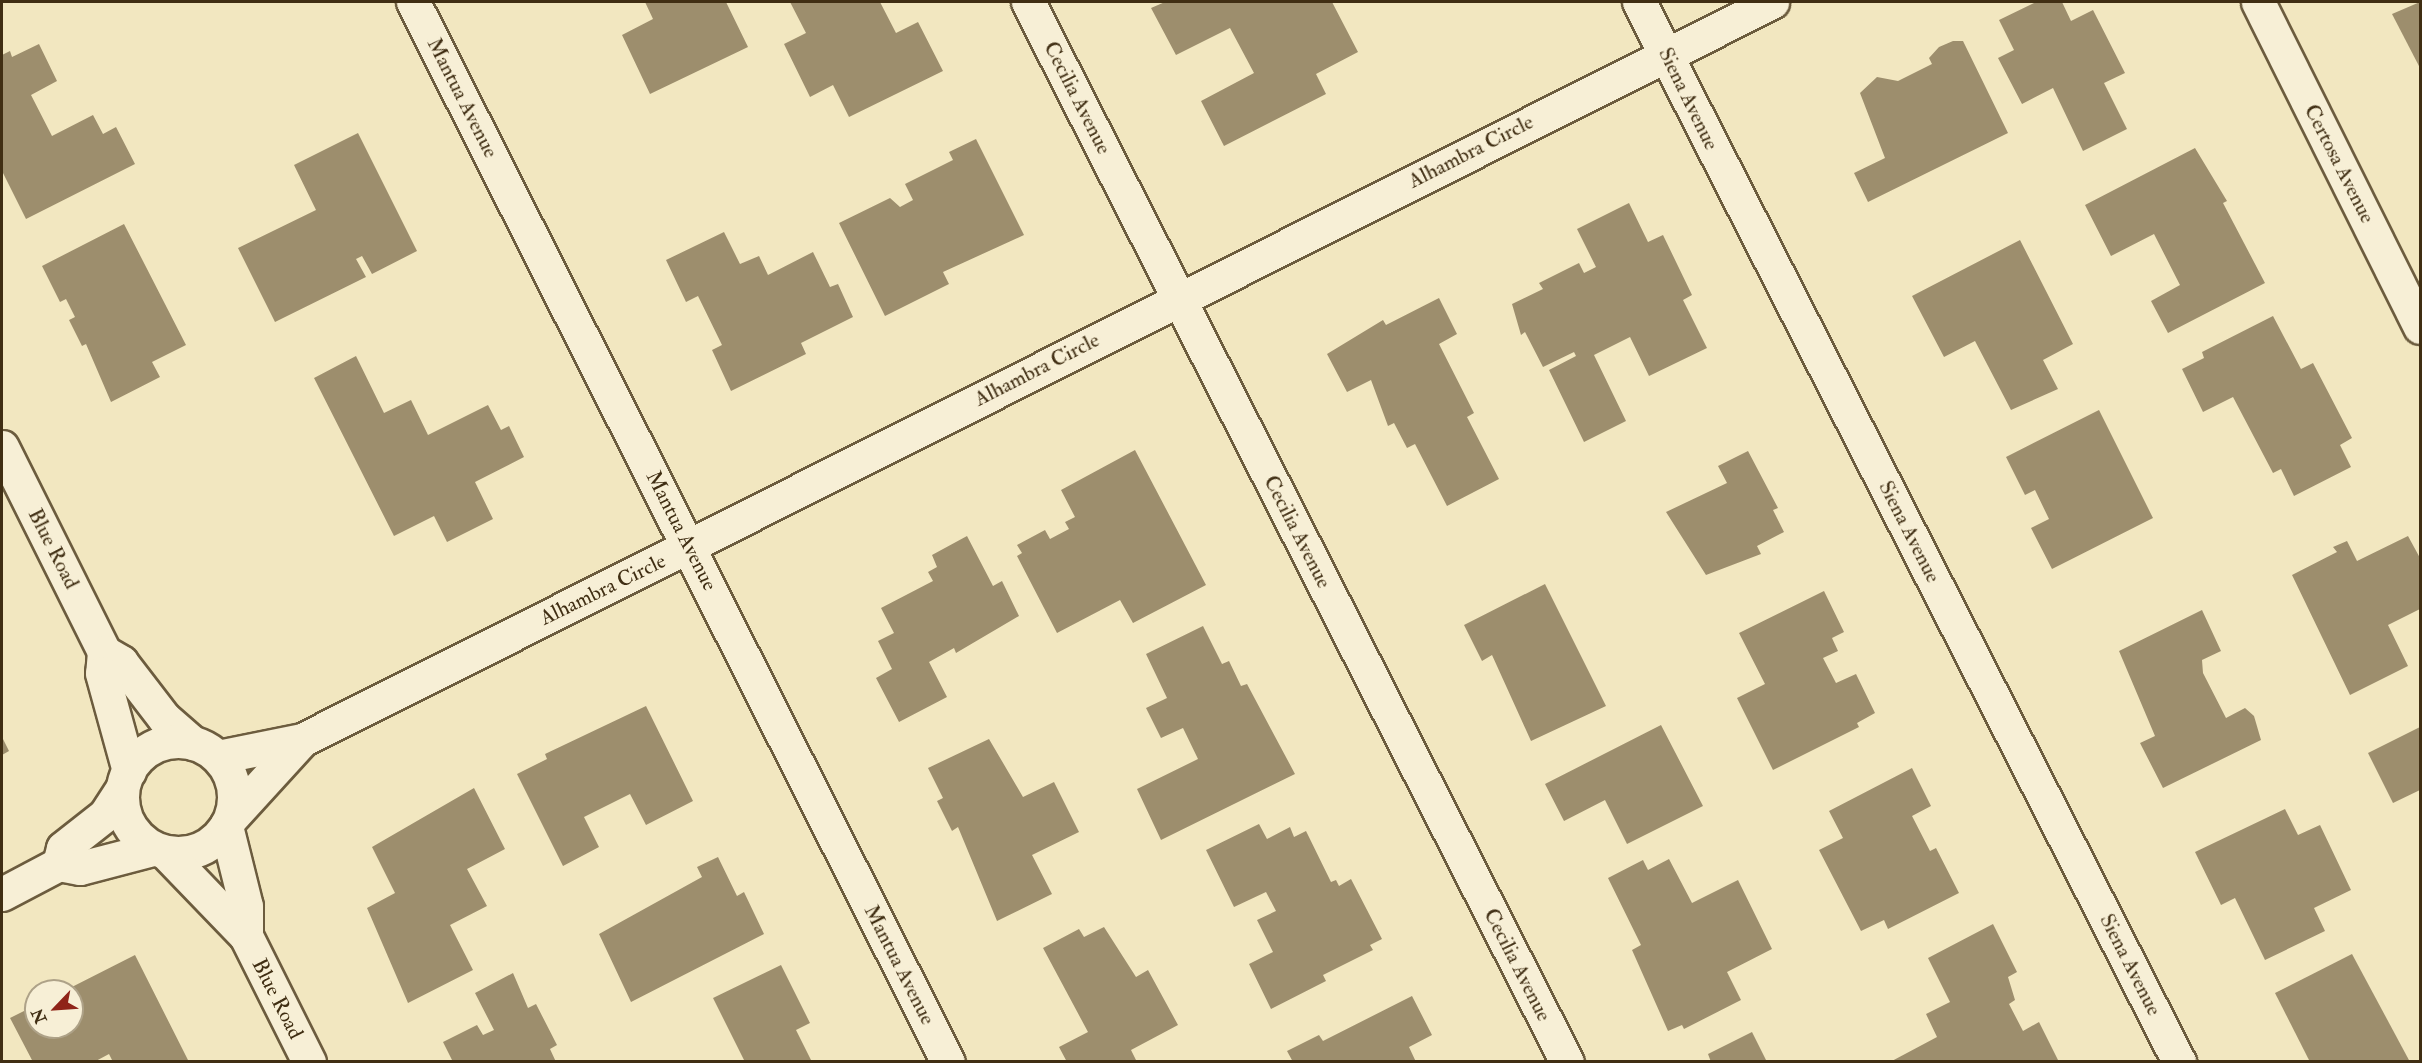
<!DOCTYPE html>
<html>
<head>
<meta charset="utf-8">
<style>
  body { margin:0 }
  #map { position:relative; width:2422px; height:1063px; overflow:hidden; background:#f2e7c0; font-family:"IM FELL Double Pica",serif }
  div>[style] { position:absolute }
  .building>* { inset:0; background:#9d8e6d }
  .roads { filter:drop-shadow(2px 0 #6c5c3e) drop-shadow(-2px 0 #6c5c3e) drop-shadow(0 2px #6c5c3e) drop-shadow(0 -2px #6c5c3e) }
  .minor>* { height:33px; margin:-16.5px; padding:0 16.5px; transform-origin:16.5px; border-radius:16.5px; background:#f7efd6 }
  .minor>.ring { margin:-16.5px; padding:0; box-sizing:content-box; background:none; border:33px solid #f7efd6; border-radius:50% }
  span { translate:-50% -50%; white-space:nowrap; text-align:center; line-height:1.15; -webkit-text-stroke:4.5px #f7efd6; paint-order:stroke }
  .street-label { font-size:21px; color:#402e13 }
  .frame { position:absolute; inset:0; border:3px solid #402e13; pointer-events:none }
  .north { position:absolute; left:24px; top:979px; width:60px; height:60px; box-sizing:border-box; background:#f7efd6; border:2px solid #aea288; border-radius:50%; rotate:245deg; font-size:16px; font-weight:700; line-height:24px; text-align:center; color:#402e13 }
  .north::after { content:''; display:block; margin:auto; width:21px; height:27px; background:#8f2418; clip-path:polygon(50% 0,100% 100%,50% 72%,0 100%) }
</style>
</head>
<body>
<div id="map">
  <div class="building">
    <i style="clip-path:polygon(645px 2px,726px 2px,748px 47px,650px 94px,622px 35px,653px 19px)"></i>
    <i style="clip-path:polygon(790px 2px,880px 2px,896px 33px,918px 22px,943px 71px,849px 117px,833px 85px,810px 97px,784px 44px,806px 33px)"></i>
    <i style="clip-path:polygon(1165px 2px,1332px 2px,1358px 52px,1316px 74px,1326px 94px,1224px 146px,1201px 101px,1254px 73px,1230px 28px,1176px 55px,1151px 8px)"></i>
    <i style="clip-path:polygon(2036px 2px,2062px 2px,2071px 21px,2093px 10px,2125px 73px,2104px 83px,2127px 129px,2083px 151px,2053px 88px,2022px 104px,1998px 58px,2014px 50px,1999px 20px)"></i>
    <i style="clip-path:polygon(2420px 2px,2420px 68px,2392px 14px)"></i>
    <i style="clip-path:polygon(1953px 41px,1963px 41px,2008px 133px,1868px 202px,1854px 173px,1885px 158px,1860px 93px,1877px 77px,1898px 81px,1932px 64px,1929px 58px,1939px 47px)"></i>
    <i style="clip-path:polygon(39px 44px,57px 81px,31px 95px,52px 136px,93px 115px,103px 134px,116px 127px,135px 164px,26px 219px,2px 171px,2px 55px,10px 51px,12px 57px)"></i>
    <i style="clip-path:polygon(358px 133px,417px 251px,372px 274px,362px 256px,356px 259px,366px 277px,275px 322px,238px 248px,316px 210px,294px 165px)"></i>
    <i style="clip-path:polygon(976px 139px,1024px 235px,943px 272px,949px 284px,885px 316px,839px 223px,890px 198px,900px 207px,913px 200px,905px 184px,953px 160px,949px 152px)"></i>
    <i style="clip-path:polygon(2195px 148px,2227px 201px,2223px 203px,2265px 283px,2168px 333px,2151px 301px,2180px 285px,2154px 234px,2111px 256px,2085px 205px)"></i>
    <i style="clip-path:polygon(1629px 203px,1648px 242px,1663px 235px,1692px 295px,1683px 300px,1707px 348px,1649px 376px,1630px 337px,1594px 355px,1626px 421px,1584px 442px,1549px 370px,1576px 356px,1574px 352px,1543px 367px,1525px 332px,1521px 335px,1512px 304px,1543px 289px,1539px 283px,1579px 263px,1584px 273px,1596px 267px,1577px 229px)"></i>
    <i style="clip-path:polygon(124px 224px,186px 345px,152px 362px,160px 377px,111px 402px,86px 344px,82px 346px,69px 320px,75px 317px,66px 299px,60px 302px,42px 266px)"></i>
    <i style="clip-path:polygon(724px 232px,740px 264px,759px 256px,768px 275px,813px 252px,830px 287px,838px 284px,853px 317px,801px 343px,806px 354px,731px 391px,712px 350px,722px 345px,698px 296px,686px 302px,666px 260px)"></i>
    <i style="clip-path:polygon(2020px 240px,2073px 344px,2043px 360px,2058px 389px,2011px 410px,1975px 341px,1944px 357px,1912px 296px)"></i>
    <i style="clip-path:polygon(1439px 298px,1457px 334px,1439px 344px,1474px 413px,1467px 417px,1499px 479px,1447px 506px,1415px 444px,1407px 448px,1394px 423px,1388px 426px,1371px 380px,1347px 392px,1327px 354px,1383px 320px,1386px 325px)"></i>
    <i style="clip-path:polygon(2273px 316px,2301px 369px,2313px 363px,2352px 438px,2340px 445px,2351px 467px,2294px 496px,2281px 469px,2273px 473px,2233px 397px,2203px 412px,2182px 369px,2204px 358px,2202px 352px)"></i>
    <i style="clip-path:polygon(356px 356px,384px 413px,411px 400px,428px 435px,488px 405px,501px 430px,509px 426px,524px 457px,475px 482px,493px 519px,447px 542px,434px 516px,394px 536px,314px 378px)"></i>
    <i style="clip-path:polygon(2099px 410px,2153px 518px,2052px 569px,2031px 528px,2049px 519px,2035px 490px,2025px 495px,2006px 457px)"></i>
    <i style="clip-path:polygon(1135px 450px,1206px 585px,1133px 623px,1120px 600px,1057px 633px,1017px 556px,1022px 553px,1017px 545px,1045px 530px,1050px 539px,1069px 529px,1065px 522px,1075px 517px,1061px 490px)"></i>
    <i style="clip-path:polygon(1748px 451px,1778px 508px,1773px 510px,1784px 532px,1757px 546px,1761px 554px,1706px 575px,1666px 512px,1727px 483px,1718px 466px)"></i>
    <i style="clip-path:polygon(967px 536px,993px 586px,1002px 581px,1019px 616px,956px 653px,954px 648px,929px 662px,947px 697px,899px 722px,876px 678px,892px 669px,878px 641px,894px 633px,881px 608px,933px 581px,928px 572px,937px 567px,932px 555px)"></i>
    <i style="clip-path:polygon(2408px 536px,2420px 558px,2420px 609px,2388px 625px,2408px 666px,2350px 695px,2292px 575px,2337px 552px,2333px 547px,2347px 541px,2357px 561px)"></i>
    <i style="clip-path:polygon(1545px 584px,1606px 706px,1531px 741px,1492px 655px,1482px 661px,1464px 625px)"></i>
    <i style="clip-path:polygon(1824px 591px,1844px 632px,1832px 638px,1838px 651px,1823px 658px,1836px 683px,1856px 674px,1875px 713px,1857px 723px,1859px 727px,1773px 770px,1737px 698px,1765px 684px,1739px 633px)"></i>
    <i style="clip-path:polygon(2202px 610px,2221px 651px,2202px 660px,2203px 673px,2226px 718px,2245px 708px,2254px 716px,2261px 740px,2163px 788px,2140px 743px,2155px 736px,2119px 651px)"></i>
    <i style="clip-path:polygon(1203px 626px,1222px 664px,1229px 661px,1241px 686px,1247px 684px,1295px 774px,1161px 840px,1137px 789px,1198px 759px,1183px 728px,1161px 738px,1146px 708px,1167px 698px,1146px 654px)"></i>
    <i style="clip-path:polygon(646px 706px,693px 801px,646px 825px,630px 794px,584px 817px,599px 847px,563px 866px,517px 774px,547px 759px,545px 754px)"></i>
    <i style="clip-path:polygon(1661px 725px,1703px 806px,1627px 844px,1605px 800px,1564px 821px,1545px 784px)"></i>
    <i style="clip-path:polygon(2420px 727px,2420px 790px,2393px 803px,2368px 753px)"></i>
    <i style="clip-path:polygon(2px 737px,9px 751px,2px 755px)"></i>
    <i style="clip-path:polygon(989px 739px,1023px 797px,1054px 782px,1079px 832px,1032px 855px,1052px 894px,997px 921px,958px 827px,952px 831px,937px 801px,943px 798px,928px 768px)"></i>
    <i style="clip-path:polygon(1912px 768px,1931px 806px,1912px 816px,1930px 851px,1936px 848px,1959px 893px,1888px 929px,1884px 920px,1861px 931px,1819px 850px,1843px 838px,1829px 811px)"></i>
    <i style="clip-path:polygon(474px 788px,505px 849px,467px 869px,487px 906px,450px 925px,473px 970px,408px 1003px,367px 908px,395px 893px,372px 847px)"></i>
    <i style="clip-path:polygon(2285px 809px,2298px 835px,2320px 825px,2351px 890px,2314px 908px,2325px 931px,2265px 960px,2235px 898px,2221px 905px,2195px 852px)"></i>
    <i style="clip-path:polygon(1259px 824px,1267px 839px,1290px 827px,1294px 837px,1306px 831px,1331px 882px,1336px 880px,1339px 886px,1351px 879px,1382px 939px,1370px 945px,1373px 950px,1323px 975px,1326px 981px,1271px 1009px,1249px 964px,1273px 952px,1257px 920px,1276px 911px,1266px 892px,1234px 907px,1206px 850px)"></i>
    <i style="clip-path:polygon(718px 857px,737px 896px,744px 892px,764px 934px,631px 1002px,599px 934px,702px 877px,697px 867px)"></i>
    <i style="clip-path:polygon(1669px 859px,1692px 903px,1738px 880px,1772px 949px,1727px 972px,1741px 1000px,1684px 1029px,1682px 1025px,1668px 1031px,1632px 950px,1641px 945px,1608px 878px,1643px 860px,1648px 870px)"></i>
    <i style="clip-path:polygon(1993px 924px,2017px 972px,2008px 977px,2015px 1000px,2009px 1004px,2023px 1031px,2039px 1022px,2059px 1062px,1890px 1062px,1937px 1037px,1926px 1014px,1950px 1002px,1928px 958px)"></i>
    <i style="clip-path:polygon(1104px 927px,1136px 977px,1148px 970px,1178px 1025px,1131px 1050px,1137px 1062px,1067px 1062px,1059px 1047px,1088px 1032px,1043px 948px,1079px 929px,1084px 937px)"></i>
    <i style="clip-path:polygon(2352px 954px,2410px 1062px,2310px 1062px,2275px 993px)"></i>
    <i style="clip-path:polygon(135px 955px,189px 1062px,113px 1062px,109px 1054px,94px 1062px,33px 1062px,10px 1018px,36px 1005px,36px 1027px,72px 1027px,72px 991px,64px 991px)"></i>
    <i style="clip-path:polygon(781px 965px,810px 1023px,796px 1030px,812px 1062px,745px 1062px,713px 998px)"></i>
    <i style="clip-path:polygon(513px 973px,528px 1008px,536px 1004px,557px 1045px,550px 1049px,556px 1062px,453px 1062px,443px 1042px,477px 1025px,483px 1035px,494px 1030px,475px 993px)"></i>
    <i style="clip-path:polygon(1412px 996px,1432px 1035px,1409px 1047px,1416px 1062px,1293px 1062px,1287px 1051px,1319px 1035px,1323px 1041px)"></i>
    <i style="clip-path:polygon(1752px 1032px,1767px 1062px,1711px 1062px,1708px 1054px)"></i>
  </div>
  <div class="roads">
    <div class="minor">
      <i style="left:413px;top:2px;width:1187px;rotate:63.22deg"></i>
      <i style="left:1028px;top:2px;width:1189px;rotate:63.05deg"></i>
      <i style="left:1639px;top:2px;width:1190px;rotate:63deg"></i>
      <i style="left:2258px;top:2px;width:363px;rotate:63.5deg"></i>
      <i style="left:2px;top:447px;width:229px;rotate:63.5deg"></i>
      <i style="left:104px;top:652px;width:20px;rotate:30deg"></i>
      <i style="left:121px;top:662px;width:71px;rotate:52.5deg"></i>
      <i style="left:164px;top:718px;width:38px;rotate:41deg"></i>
      <i style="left:104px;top:652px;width:21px;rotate:95deg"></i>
      <i style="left:102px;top:673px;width:102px;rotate:74.6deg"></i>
      <i class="ring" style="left:122px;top:741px;width:79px;height:79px"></i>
      <i style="left:218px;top:757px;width:86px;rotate:-11.4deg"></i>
      <i style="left:302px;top:740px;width:1645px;rotate:-26.66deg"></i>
      <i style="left:231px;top:818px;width:105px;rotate:-47.7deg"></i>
      <i style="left:226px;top:826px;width:82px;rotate:76deg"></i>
      <i style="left:246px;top:906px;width:30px;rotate:90deg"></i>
      <i style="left:166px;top:853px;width:115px;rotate:46.1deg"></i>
      <i style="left:246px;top:936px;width:141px;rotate:63.4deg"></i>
      <i style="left:59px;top:864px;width:16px;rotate:-76deg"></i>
      <i style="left:63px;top:848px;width:53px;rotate:-38.2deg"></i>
      <i style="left:105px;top:815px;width:31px;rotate:-57deg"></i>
      <i style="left:2px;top:894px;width:64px;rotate:-27.8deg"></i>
      <i style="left:59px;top:864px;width:21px;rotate:11deg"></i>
      <i style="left:80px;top:868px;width:75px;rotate:-14.6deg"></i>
    </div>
  </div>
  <div class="street-label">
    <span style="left:462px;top:98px;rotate:63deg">Mantua Avenue</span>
    <span style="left:1077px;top:98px;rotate:63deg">Cecilia Avenue</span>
    <span style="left:1688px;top:99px;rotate:64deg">Siena Avenue</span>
    <span style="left:1471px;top:152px;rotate:-27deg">Alhambra Circle</span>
    <span style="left:2339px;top:164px;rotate:63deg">Certosa Avenue</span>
    <span style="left:1037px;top:370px;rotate:-27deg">Alhambra Circle</span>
    <span style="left:681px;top:531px;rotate:63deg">Mantua Avenue</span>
    <span style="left:1297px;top:532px;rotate:63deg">Cecilia Avenue</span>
    <span style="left:1909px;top:532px;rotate:63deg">Siena Avenue</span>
    <span style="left:53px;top:549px;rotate:63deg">Blue Road</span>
    <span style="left:603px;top:590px;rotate:-26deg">Alhambra Circle</span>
    <span style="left:899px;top:965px;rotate:63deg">Mantua Avenue</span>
    <span style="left:1517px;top:965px;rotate:63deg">Cecilia Avenue</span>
    <span style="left:2130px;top:965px;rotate:63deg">Siena Avenue</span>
    <span style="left:277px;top:999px;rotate:63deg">Blue Road</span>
  </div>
  <div class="frame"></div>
  <div class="north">N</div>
</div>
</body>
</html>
